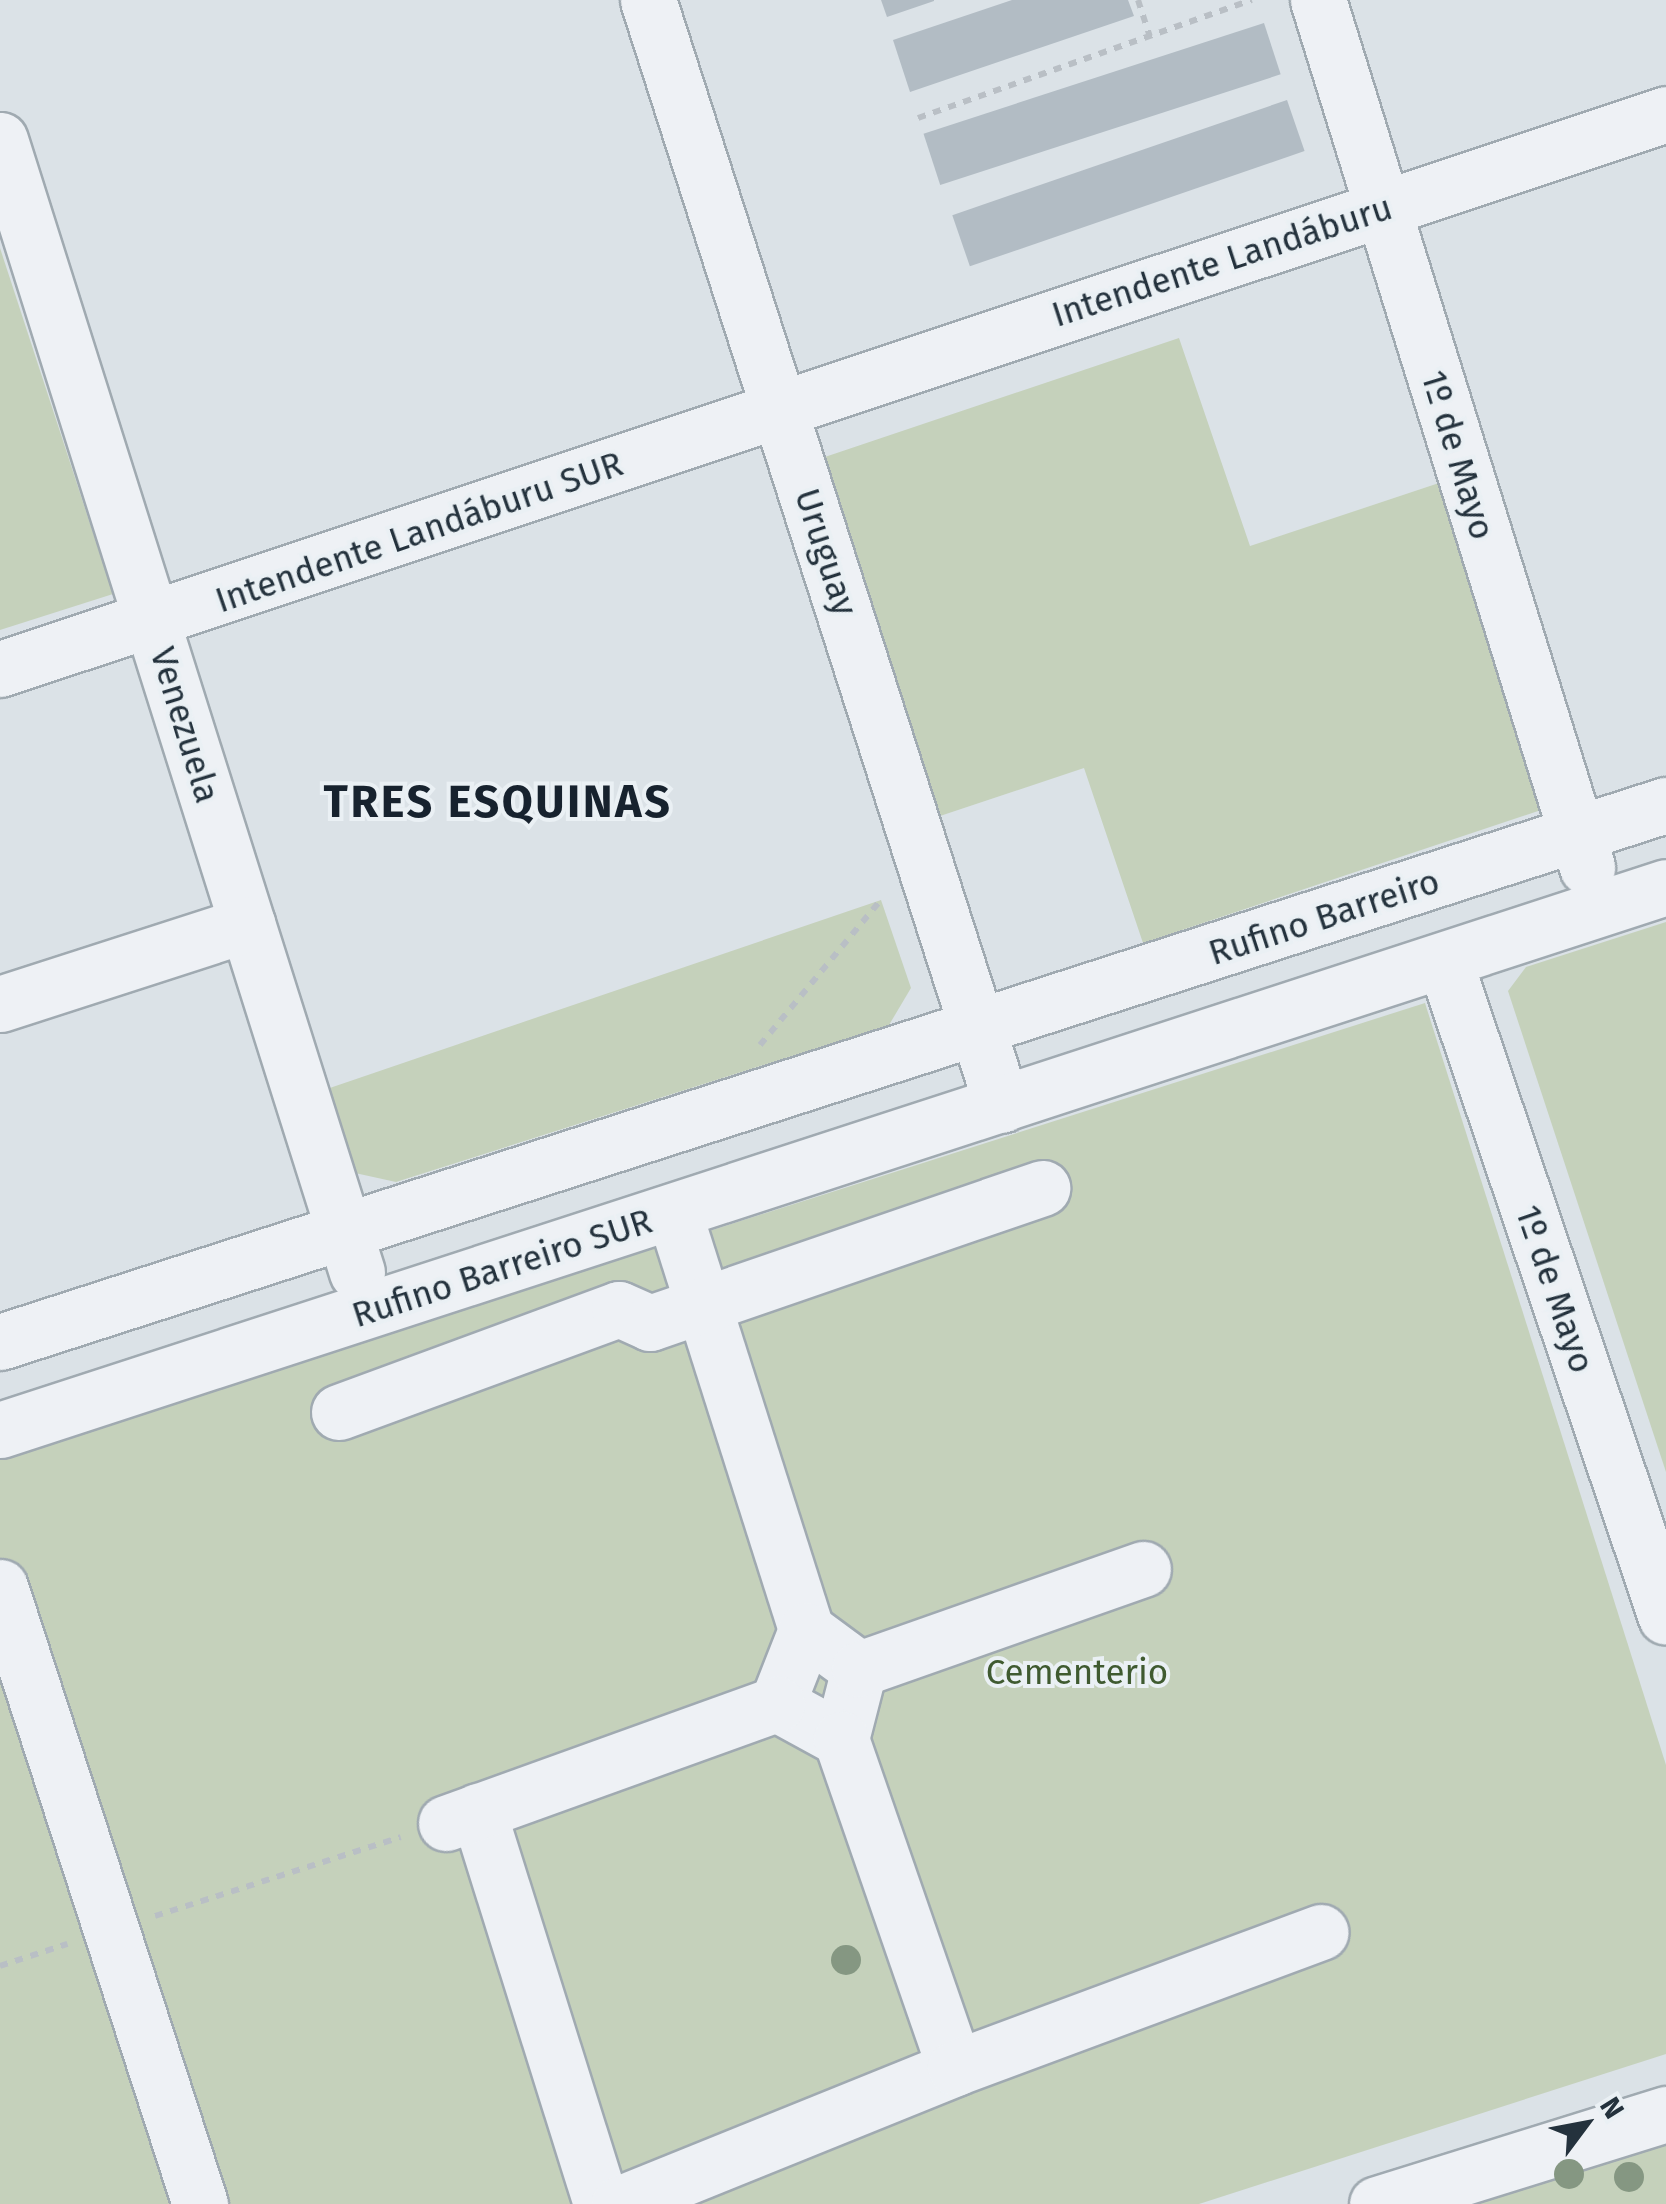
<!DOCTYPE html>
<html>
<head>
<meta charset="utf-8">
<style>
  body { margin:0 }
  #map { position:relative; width:1666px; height:2204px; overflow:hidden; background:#dbe2e7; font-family:"Fira Sans",sans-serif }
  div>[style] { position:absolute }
  .green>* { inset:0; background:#c5d1bb }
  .building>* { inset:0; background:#b2bcc4; transform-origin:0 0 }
  .path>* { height:6px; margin-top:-3px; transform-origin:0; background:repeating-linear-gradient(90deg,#b9bfc5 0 8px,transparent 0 16px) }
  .roads { filter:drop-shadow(2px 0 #a0aab1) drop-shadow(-2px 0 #a0aab1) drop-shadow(0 2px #a0aab1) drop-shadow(0 -2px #a0aab1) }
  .minor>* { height:55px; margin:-27.5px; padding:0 27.5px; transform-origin:27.5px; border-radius:27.5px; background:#eef1f5 }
  .trees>* { width:30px; height:30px; margin:-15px; border-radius:50%; background:#859782 }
  span { translate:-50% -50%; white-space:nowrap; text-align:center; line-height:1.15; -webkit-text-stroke:8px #eaf0f4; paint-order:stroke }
  .street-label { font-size:35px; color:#24323d }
  .park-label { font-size:35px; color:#3f5a30 }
  .district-label { font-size:45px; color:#17222e; font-weight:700; letter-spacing:2.5px }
  .north { position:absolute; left:1536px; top:2074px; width:100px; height:100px; -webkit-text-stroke:8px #eaf0f4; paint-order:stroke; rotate:58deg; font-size:28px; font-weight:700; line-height:40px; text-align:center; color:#24323d }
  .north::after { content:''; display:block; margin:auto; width:35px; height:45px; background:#24323d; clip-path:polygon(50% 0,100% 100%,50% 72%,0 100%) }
</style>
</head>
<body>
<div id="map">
  <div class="green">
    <i style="clip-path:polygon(0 248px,113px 594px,0 630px)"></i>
    <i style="clip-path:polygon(1179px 338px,1250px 546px,1445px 481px,1553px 806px,1143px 943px,1084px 768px,934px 818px,813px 461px)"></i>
    <i style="clip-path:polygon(881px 900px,911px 988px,889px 1025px,396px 1182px,355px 1173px,321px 1091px)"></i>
    <i style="clip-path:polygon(1666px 922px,1666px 1472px,1508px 991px,1526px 967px)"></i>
    <i style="clip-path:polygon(1425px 1003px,1666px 1765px,1666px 2054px,1199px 2204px,0 2204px,0 1457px)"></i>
    <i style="clip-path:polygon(1666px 2122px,1666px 2204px,1433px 2204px)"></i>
  </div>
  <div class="building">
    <i style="clip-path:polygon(881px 0,934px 0,934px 1px,887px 17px)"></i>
    <i style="clip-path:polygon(1012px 0,1128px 0,1134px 16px,910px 92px,893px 40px)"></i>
    <i style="left:1264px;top:23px;width:54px;height:358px;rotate:72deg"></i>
    <i style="left:1287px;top:100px;width:54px;height:354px;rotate:71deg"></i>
  </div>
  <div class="path">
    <i style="left:1138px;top:0;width:38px;rotate:72deg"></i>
    <i style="left:918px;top:118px;width:354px;rotate:-19.5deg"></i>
    <i style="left:760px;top:1045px;width:189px;rotate:-50.2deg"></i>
    <i style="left:155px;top:1916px;width:258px;rotate:-17.8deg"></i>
    <i style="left:0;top:1966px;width:71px;rotate:-18.2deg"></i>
  </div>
  <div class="roads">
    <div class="minor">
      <i style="left:648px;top:0;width:1160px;rotate:72.24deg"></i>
      <i style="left:1318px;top:0;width:908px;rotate:72.76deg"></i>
      <i style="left:0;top:140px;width:1187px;rotate:72.5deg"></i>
      <i style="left:0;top:669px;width:1756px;rotate:-18.42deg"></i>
      <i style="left:1444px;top:960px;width:693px;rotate:71.33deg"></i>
      <i style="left:0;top:1004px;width:260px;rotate:-17.9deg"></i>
      <i style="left:674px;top:1213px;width:437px;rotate:72.4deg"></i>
      <i style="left:806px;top:1630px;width:66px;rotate:36.3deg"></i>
      <i style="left:859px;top:1669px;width:72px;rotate:104.4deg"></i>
      <i style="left:841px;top:1739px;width:73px;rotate:-151.3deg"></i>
      <i style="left:777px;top:1704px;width:79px;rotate:-68.6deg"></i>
      <i style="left:0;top:1342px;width:1750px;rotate:-17.87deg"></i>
      <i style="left:339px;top:1412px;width:298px;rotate:-20.2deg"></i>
      <i style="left:619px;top:1309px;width:34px;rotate:24deg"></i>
      <i style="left:650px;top:1323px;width:415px;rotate:-19deg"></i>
      <i style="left:0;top:1430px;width:1752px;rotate:-18.05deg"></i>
      <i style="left:0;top:1587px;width:649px;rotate:72.04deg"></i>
      <i style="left:859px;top:1669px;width:301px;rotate:-19.4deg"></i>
      <i style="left:841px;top:1739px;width:348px;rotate:70.9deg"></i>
      <i style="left:478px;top:1811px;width:412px;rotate:72.6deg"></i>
      <i style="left:446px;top:1823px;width:352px;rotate:-19.8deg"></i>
      <i style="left:619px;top:2204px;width:362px;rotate:-22deg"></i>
      <i style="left:955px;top:2068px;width:390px;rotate:-20.4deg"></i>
      <i style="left:1377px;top:2204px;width:303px;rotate:-17.3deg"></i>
    </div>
  </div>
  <div class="trees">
    <i style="left:846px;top:1960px"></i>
    <i style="left:1569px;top:2174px"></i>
    <i style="left:1629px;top:2177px"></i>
  </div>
  <div class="street-label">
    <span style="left:1222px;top:261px;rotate:-18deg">Intendente Landáburu</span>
    <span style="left:1458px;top:455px;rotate:73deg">1º de Mayo</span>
    <span style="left:419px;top:532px;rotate:-19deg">Intendente Landáburu SUR</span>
    <span style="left:826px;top:552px;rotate:72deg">Uruguay</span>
    <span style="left:185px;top:725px;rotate:73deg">Venezuela</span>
    <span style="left:1324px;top:917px;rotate:-18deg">Rufino Barreiro</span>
    <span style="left:502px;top:1268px;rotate:-18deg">Rufino Barreiro SUR</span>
    <span style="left:1555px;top:1289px;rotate:71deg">1º de Mayo</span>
  </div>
  <div class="park-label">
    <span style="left:1077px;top:1672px">Cementerio</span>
  </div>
  <div class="district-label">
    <span style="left:498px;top:803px">TRES ESQUINAS</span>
  </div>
  <div class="north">N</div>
</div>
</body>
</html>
